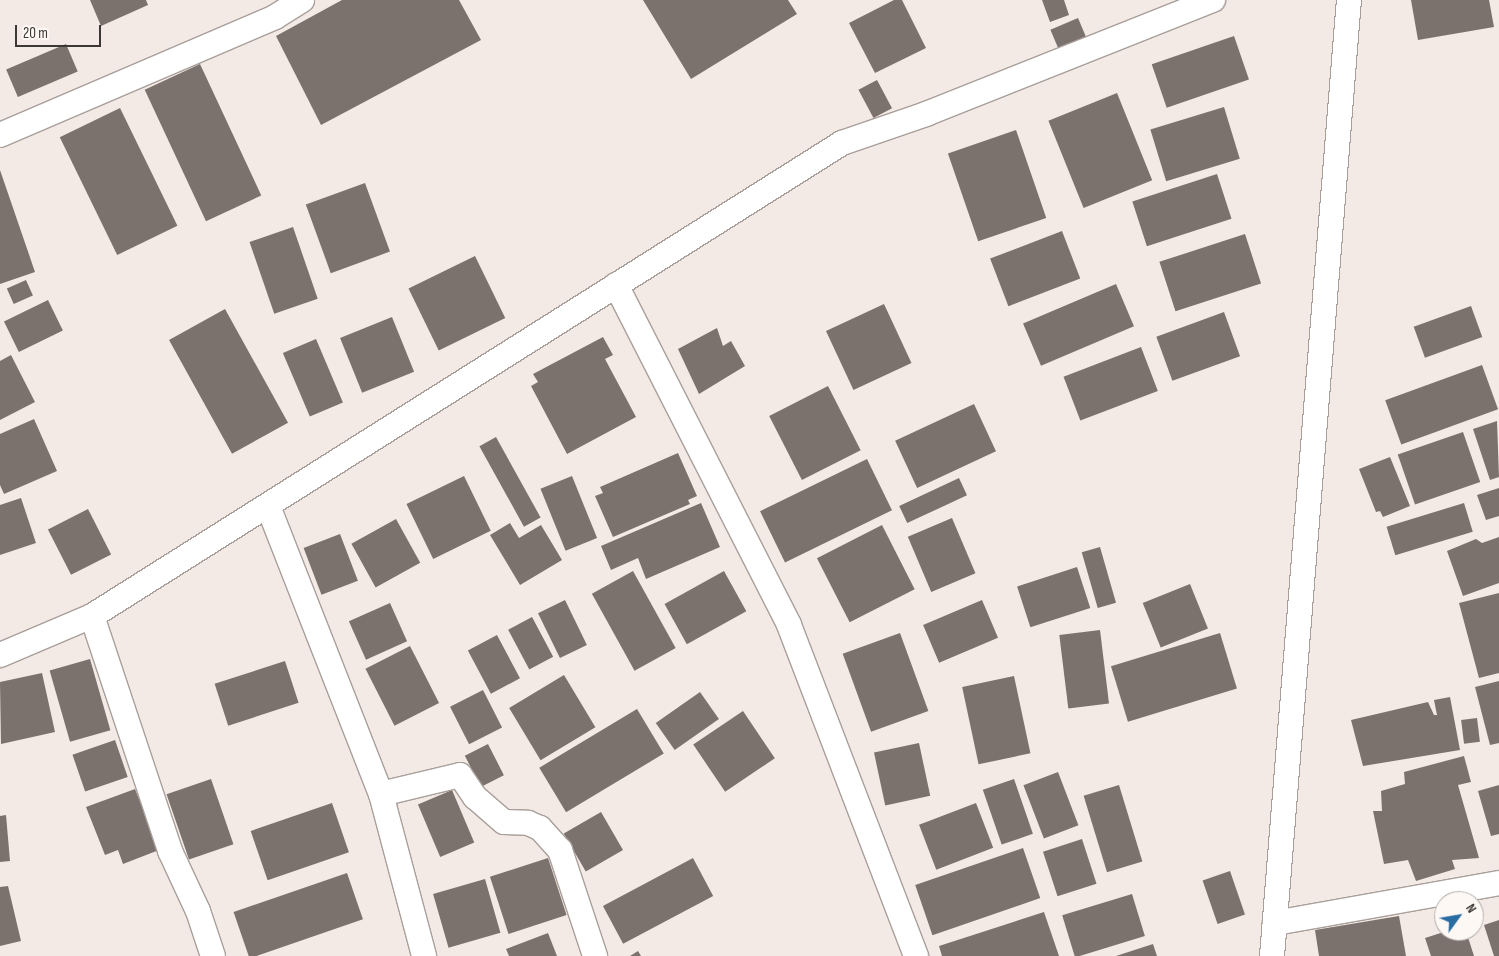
<!DOCTYPE html>
<html>
<head>
<meta charset="utf-8">
<style>
  body { margin:0 }
  #map { position:relative; width:1499px; height:956px; overflow:hidden; background:#f4eae5; font-family:"Sofia Sans Condensed",sans-serif }
  div>[style] { position:absolute }
  .building>* { inset:0; background:#7b726d; transform-origin:0 0 }
  .roads { filter:drop-shadow(1px 0 #a89f9a) drop-shadow(-1px 0 #a89f9a) drop-shadow(0 1px #a89f9a) drop-shadow(0 -1px #a89f9a) }
  .minor>* { height:24px; margin:-12px; padding:0 12px; transform-origin:12px; border-radius:12px; background:#fff }
  span { translate:-50% -50%; white-space:nowrap; text-align:center; line-height:1.15; -webkit-text-stroke:5px #fef8f5; paint-order:stroke }
  .north { position:absolute; left:1434px; top:891px; width:50px; height:50px; box-sizing:border-box; background:#fef8f5; border:1px solid #b0aba8; border-radius:50%; rotate:58deg; font-size:14px; font-weight:700; line-height:20px; text-align:center; color:#3b3735 }
  .north::after { content:''; display:block; margin:auto; width:18px; height:22px; background:#296ca2; clip-path:polygon(50% 0,100% 100%,50% 72%,0 100%) }
  .scale { position:absolute; left:15px; top:25px; width:86px; height:22px; box-sizing:border-box; border:2px solid #3b3735; border-top:0; padding-left:6px; font-size:15px; line-height:18px; white-space:nowrap; color:#3b3735; -webkit-text-stroke:4px #fef8f5; paint-order:stroke }
</style>
</head>
<body>
<div id="map">
  <div class="building">
    <i style="clip-path:polygon(90px 0,146px 0,148px 5px,101px 26px)"></i>
    <i style="clip-path:polygon(342px 0,459px 0,481px 40px,321px 125px,276px 36px)"></i>
    <i style="clip-path:polygon(643px 0,788px 0,797px 14px,691px 79px)"></i>
    <i style="clip-path:polygon(894px 0,902px 0,926px 48px,875px 73px,849px 23px)"></i>
    <i style="clip-path:polygon(1042px 0,1064px 0,1069px 15px,1050px 22px)"></i>
    <i style="clip-path:polygon(1411px 0,1489px 0,1494px 27px,1418px 40px)"></i>
    <i style="left:1078px;top:18px;width:26px;height:30px;rotate:67deg"></i>
    <i style="left:1234px;top:36px;width:46px;height:87px;rotate:71deg"></i>
    <i style="left:66px;top:44px;width:30px;height:65px;rotate:67deg"></i>
    <i style="left:200px;top:64px;width:145px;height:61px;rotate:65deg"></i>
    <i style="left:877px;top:80px;width:32px;height:21px;rotate:62deg"></i>
    <i style="left:1117px;top:93px;width:94px;height:74px;rotate:68deg"></i>
    <i style="left:1224px;top:107px;width:54px;height:77px;rotate:73deg"></i>
    <i style="left:120px;top:108px;width:131px;height:67px;rotate:64deg"></i>
    <i style="left:1016px;top:130px;width:93px;height:72px;rotate:71deg"></i>
    <i style="clip-path:polygon(0 170px,35px 272px,0 284px)"></i>
    <i style="left:1217px;top:174px;width:47px;height:89px;rotate:72deg"></i>
    <i style="left:365px;top:183px;width:73px;height:63px;rotate:70deg"></i>
    <i style="left:293px;top:227px;width:76px;height:46px;rotate:71deg"></i>
    <i style="left:1062px;top:231px;width:51px;height:77px;rotate:69deg"></i>
    <i style="left:1245px;top:234px;width:52px;height:90px;rotate:72deg"></i>
    <i style="left:475px;top:256px;width:69px;height:74px;rotate:64deg"></i>
    <i style="left:26px;top:280px;width:17px;height:21px;rotate:66deg"></i>
    <i style="left:1116px;top:284px;width:46px;height:101px;rotate:67deg"></i>
    <i style="left:48px;top:300px;width:34px;height:49px;rotate:64deg"></i>
    <i style="left:884px;top:304px;width:65px;height:64px;rotate:65deg"></i>
    <i style="left:1471px;top:306px;width:33px;height:61px;rotate:70deg"></i>
    <i style="left:225px;top:309px;width:130px;height:64px;rotate:61deg"></i>
    <i style="left:1224px;top:312px;width:47px;height:72px;rotate:70deg"></i>
    <i style="left:392px;top:317px;width:59px;height:56px;rotate:68deg"></i>
    <i style="clip-path:polygon(717px 328px,723px 346px,731px 341px,745px 366px,699px 394px,678px 349px)"></i>
    <i style="clip-path:polygon(603px 337px,613px 355px,605px 359px,636px 417px,567px 454px,531px 386px,538px 382px,533px 374px)"></i>
    <i style="left:316px;top:339px;width:69px;height:36px;rotate:67deg"></i>
    <i style="left:1141px;top:347px;width:47px;height:83px;rotate:69deg"></i>
    <i style="clip-path:polygon(11px 355px,35px 402px,0 420px,0 361px)"></i>
    <i style="left:1482px;top:365px;width:47px;height:103px;rotate:70deg"></i>
    <i style="left:828px;top:386px;width:72px;height:66px;rotate:63deg"></i>
    <i style="left:974px;top:404px;width:52px;height:87px;rotate:65deg"></i>
    <i style="clip-path:polygon(34px 419px,57px 471px,4px 494px,0 485px,0 434px)"></i>
    <i style="clip-path:polygon(1497px 421px,1499px 477px,1490px 480px,1473px 429px)"></i>
    <i style="left:1463px;top:432px;width:53px;height:69px;rotate:71deg"></i>
    <i style="left:496px;top:437px;width:92px;height:19px;rotate:61deg"></i>
    <i style="clip-path:polygon(678px 453px,697px 496px,688px 500px,690px 504px,613px 537px,595px 496px,603px 493px,600px 487px)"></i>
    <i style="clip-path:polygon(1390px 457px,1410px 506px,1383px 517px,1380px 511px,1376px 512px,1359px 469px)"></i>
    <i style="left:867px;top:459px;width:57px;height:119px;rotate:64deg"></i>
    <i style="left:464px;top:476px;width:61px;height:64px;rotate:64deg"></i>
    <i style="left:572px;top:476px;width:67px;height:34px;rotate:68deg"></i>
    <i style="left:959px;top:478px;width:19px;height:66px;rotate:65deg"></i>
    <i style="clip-path:polygon(1499px 488px,1499px 516px,1486px 520px,1477px 495px)"></i>
    <i style="clip-path:polygon(21px 498px,36px 543px,0 555px,0 505px)"></i>
    <i style="clip-path:polygon(701px 503px,720px 547px,646px 579px,638px 558px,611px 570px,601px 546px)"></i>
    <i style="left:1464px;top:503px;width:30px;height:81px;rotate:73deg"></i>
    <i style="left:88px;top:509px;width:51px;height:45px;rotate:63deg"></i>
    <i style="left:952px;top:518px;width:60px;height:48px;rotate:67deg"></i>
    <i style="left:396px;top:519px;width:50px;height:51px;rotate:61deg"></i>
    <i style="clip-path:polygon(510px 523px,519px 538px,541px 525px,562px 560px,520px 585px,490px 535px)"></i>
    <i style="left:882px;top:525px;width:72px;height:73px;rotate:63deg"></i>
    <i style="left:340px;top:534px;width:50px;height:39px;rotate:69deg"></i>
    <i style="clip-path:polygon(1499px 537px,1499px 583px,1463px 596px,1447px 551px,1476px 539px,1482px 543px)"></i>
    <i style="left:1100px;top:547px;width:58px;height:19px;rotate:74deg"></i>
    <i style="left:1077px;top:567px;width:43px;height:63px;rotate:72deg"></i>
    <i style="left:633px;top:571px;width:88px;height:47px;rotate:61deg"></i>
    <i style="left:724px;top:571px;width:46px;height:68px;rotate:61deg"></i>
    <i style="left:1190px;top:584px;width:48px;height:51px;rotate:68deg"></i>
    <i style="clip-path:polygon(1499px 593px,1499px 673px,1479px 678px,1459px 603px)"></i>
    <i style="left:565px;top:600px;width:50px;height:30px;rotate:64deg"></i>
    <i style="left:982px;top:600px;width:41px;height:64px;rotate:67deg"></i>
    <i style="left:390px;top:603px;width:42px;height:45px;rotate:66deg"></i>
    <i style="left:532px;top:617px;width:45px;height:27px;rotate:62deg"></i>
    <i style="left:1100px;top:630px;width:74px;height:41px;rotate:83deg"></i>
    <i style="left:900px;top:633px;width:83px;height:61px;rotate:70deg"></i>
    <i style="left:1220px;top:633px;width:58px;height:114px;rotate:73deg"></i>
    <i style="left:497px;top:635px;width:49px;height:33px;rotate:62deg"></i>
    <i style="left:410px;top:646px;width:64px;height:50px;rotate:63deg"></i>
    <i style="left:90px;top:659px;width:74px;height:42px;rotate:74deg"></i>
    <i style="left:285px;top:661px;width:44px;height:74px;rotate:72deg"></i>
    <i style="clip-path:polygon(42px 673px,55px 732px,1px 744px,0 682px)"></i>
    <i style="left:564px;top:675px;width:61px;height:64px;rotate:59deg"></i>
    <i style="left:1014px;top:676px;width:79px;height:53px;rotate:78deg"></i>
    <i style="clip-path:polygon(1499px 681px,1499px 743px,1490px 745px,1475px 687px)"></i>
    <i style="left:483px;top:690px;width:42px;height:37px;rotate:63deg"></i>
    <i style="left:700px;top:692px;width:33px;height:54px;rotate:55deg"></i>
    <i style="clip-path:polygon(1450px 697px,1460px 750px,1363px 766px,1351px 720px,1428px 702px,1434px 715px,1437px 715px,1434px 700px)"></i>
    <i style="left:637px;top:709px;width:52px;height:114px;rotate:59deg"></i>
    <i style="left:743px;top:711px;width:57px;height:60px;rotate:56deg"></i>
    <i style="left:1477px;top:718px;width:24px;height:16px;rotate:83deg"></i>
    <i style="left:115px;top:740px;width:39px;height:45px;rotate:71deg"></i>
    <i style="left:919px;top:743px;width:54px;height:46px;rotate:78deg"></i>
    <i style="left:488px;top:744px;width:35px;height:26px;rotate:63deg"></i>
    <i style="clip-path:polygon(1464px 756px,1471px 782px,1458px 785px,1479px 858px,1452px 860px,1455px 869px,1416px 881px,1408px 860px,1384px 864px,1373px 811px,1382px 811px,1381px 791px,1405px 784px,1404px 772px)"></i>
    <i style="left:1058px;top:772px;width:57px;height:37px;rotate:69deg"></i>
    <i style="left:211px;top:779px;width:69px;height:47px;rotate:71deg"></i>
    <i style="left:1014px;top:779px;width:58px;height:33px;rotate:71deg"></i>
    <i style="left:1119px;top:785px;width:80px;height:37px;rotate:73deg"></i>
    <i style="clip-path:polygon(1499px 785px,1499px 834px,1491px 836px,1478px 791px)"></i>
    <i style="clip-path:polygon(135px 789px,159px 850px,123px 864px,118px 850px,105px 855px,86px 807px)"></i>
    <i style="left:452px;top:790px;width:57px;height:37px;rotate:67deg"></i>
    <i style="left:332px;top:803px;width:52px;height:86px;rotate:71deg"></i>
    <i style="left:976px;top:803px;width:48px;height:61px;rotate:69deg"></i>
    <i style="left:601px;top:812px;width:44px;height:43px;rotate:60deg"></i>
    <i style="clip-path:polygon(6px 815px,10px 861px,0 862px,0 816px)"></i>
    <i style="left:1082px;top:839px;width:47px;height:41px;rotate:72deg"></i>
    <i style="left:1023px;top:848px;width:53px;height:114px;rotate:71deg"></i>
    <i style="left:548px;top:858px;width:60px;height:61px;rotate:72deg"></i>
    <i style="left:693px;top:858px;width:43px;height:102px;rotate:62deg"></i>
    <i style="left:1230px;top:871px;width:46px;height:29px;rotate:71deg"></i>
    <i style="left:347px;top:873px;width:49px;height:120px;rotate:71deg"></i>
    <i style="left:485px;top:879px;width:56px;height:54px;rotate:74deg"></i>
    <i style="clip-path:polygon(8px 886px,21px 941px,0 946px,0 887px)"></i>
    <i style="left:1132px;top:894px;width:44px;height:73px;rotate:73deg"></i>
    <i style="clip-path:polygon(1044px 912px,1059px 956px,942px 956px,939px 946px)"></i>
    <i style="clip-path:polygon(1399px 916px,1406px 956px,1319px 956px,1315px 930px)"></i>
    <i style="clip-path:polygon(1499px 920px,1499px 956px,1494px 956px,1484px 925px)"></i>
    <i style="clip-path:polygon(1447px 931px,1466px 931px,1474px 956px,1431px 956px,1425px 938px)"></i>
    <i style="clip-path:polygon(548px 933px,557px 956px,509px 956px,506px 949px)"></i>
    <i style="clip-path:polygon(1153px 944px,1157px 956px,1116px 956px)"></i>
    <i style="clip-path:polygon(638px 951px,641px 956px,630px 956px)"></i>
  </div>
  <div class="roads">
    <div class="minor">
      <i style="left:0;top:135px;width:299px;rotate:-23.2deg"></i>
      <i style="left:275px;top:17px;width:32px;rotate:-32deg"></i>
      <i style="left:616px;top:285px;width:381px;rotate:63deg"></i>
      <i style="left:789px;top:625px;width:355px;rotate:69deg"></i>
      <i style="left:268px;top:506px;width:309px;rotate:68.6deg"></i>
      <i style="left:381px;top:794px;width:168px;rotate:75.1deg"></i>
      <i style="left:92px;top:616px;width:248px;rotate:71.6deg"></i>
      <i style="left:170px;top:851px;width:66px;rotate:65deg"></i>
      <i style="left:198px;top:911px;width:47px;rotate:71.6deg"></i>
      <i style="left:0;top:655px;width:100px;rotate:-23deg"></i>
      <i style="left:92px;top:616px;width:887px;rotate:-32.24deg"></i>
      <i style="left:842px;top:143px;width:89px;rotate:-19deg"></i>
      <i style="left:926px;top:114px;width:309px;rotate:-21.7deg"></i>
      <i style="left:381px;top:794px;width:81px;rotate:-13.5deg"></i>
      <i style="left:460px;top:775px;width:27px;rotate:56deg"></i>
      <i style="left:475px;top:797px;width:38px;rotate:41deg"></i>
      <i style="left:504px;top:822px;width:24px;rotate:2deg"></i>
      <i style="left:528px;top:823px;width:13px;rotate:23deg"></i>
      <i style="left:540px;top:828px;width:30px;rotate:48deg"></i>
      <i style="left:560px;top:850px;width:112px;rotate:71.7deg"></i>
      <i style="left:1275px;top:923px;width:228px;rotate:-10.1deg"></i>
      <i style="left:1272px;top:956px;width:959px;rotate:-85.4deg"></i>
    </div>
  </div>
  <div class="north">N</div>
  <div class="scale">20 m</div>
</div>
</body>
</html>
